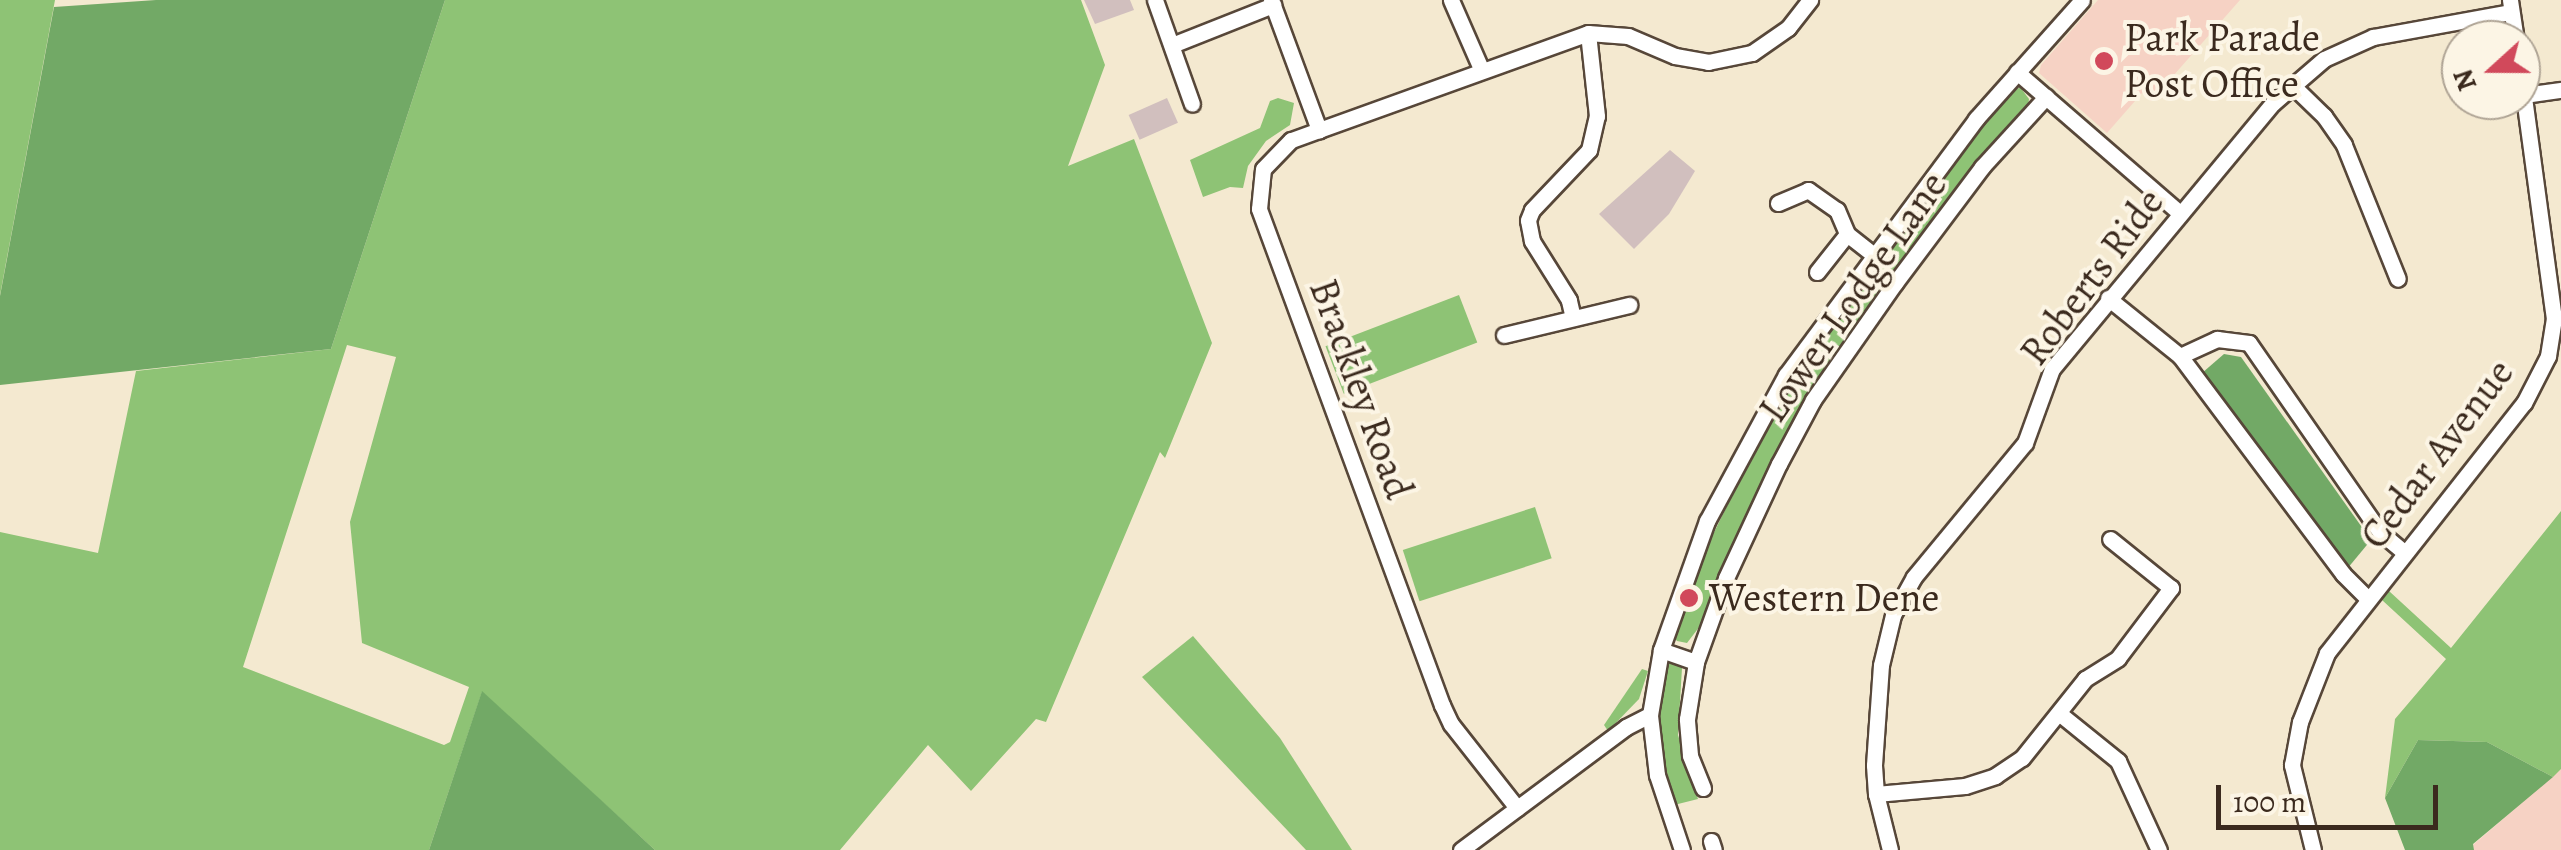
<!DOCTYPE html>
<html>
<head>
<meta charset="utf-8">
<style>
  body { margin:0 }
  #map { position:relative; width:2561px; height:850px; overflow:hidden; background:#f4e9d0; font-family:Alegreya,serif }
  div>[style] { position:absolute }
  .built>* { inset:0; background:#f6d2c4 }
  .industrial>* { inset:0; background:#d1bfbe; transform-origin:0 0 }
  .green>* { inset:0; background:#8ec375; transform-origin:0 0 }
  .forest>* { inset:0; background:#72a966 }
  .roads { filter:drop-shadow(2px 0 #574739) drop-shadow(-2px 0 #574739) drop-shadow(0 2px #574739) drop-shadow(0 -2px #574739) }
  .minor>* { height:15px; margin:-7.5px; padding:0 7.5px; transform-origin:7.5px; border-radius:7.5px; background:#fff }
  .dots>* { width:28px; height:28px; translate:-50% -50%; box-sizing:border-box; border:5px solid #fcf5e5; border-radius:50% }
  span { translate:-50% -50%; white-space:nowrap; text-align:center; line-height:1.15; -webkit-text-stroke:8px #fcf5e5; paint-order:stroke }
  .poi-label { font-size:40px; color:#3b2a1e }
  .left { translate:0 -50%; text-align:left }
  .street-label { font-size:40px; color:#3b2a1e }
  .north { position:absolute; left:2441px; top:20px; width:100px; height:100px; box-sizing:border-box; background:#fcf5e5; border:2px solid #afa495; border-radius:50%; rotate:249deg; font-size:28px; font-weight:700; line-height:40px; text-align:center; color:#3b2a1e }
  .north::after { content:''; display:block; margin:auto; width:35px; height:45px; background:#d1495b; clip-path:polygon(50% 0,100% 100%,50% 72%,0 100%) }
  .scale { position:absolute; left:2216px; top:785px; width:222px; height:45px; box-sizing:border-box; border:5px solid #3b2a1e; border-top:0; padding-left:12px; font-size:30px; line-height:35px; white-space:nowrap; color:#3b2a1e; -webkit-text-stroke:8px #fcf5e5; paint-order:stroke }
</style>
</head>
<body>
<div id="map">
  <div class="built">
    <i style="clip-path:polygon(2098px 0,2240px 0,2151px 101px,2142px 93px,2107px 133px,2039px 73px,2041px 65px)"></i>
    <i style="clip-path:polygon(2561px 769px,2561px 850px,2474px 850px,2473px 845px)"></i>
  </div>
  <div class="industrial">
    <i style="clip-path:polygon(1084px 0,1130px 0,1134px 10px,1095px 24px)"></i>
    <i style="left:1167px;top:98px;width:27px;height:42px;rotate:66deg"></i>
    <i style="clip-path:polygon(1670px 150px,1695px 171px,1669px 214px,1634px 249px,1599px 214px)"></i>
  </div>
  <div class="green">
    <i style="clip-path:polygon(0 0,55px 0,0 295px)"></i>
    <i style="clip-path:polygon(evenodd,445px 0,1081px 0,1105px 65px,1068px 166px,1134px 139px,1212px 343px,1165px 458px,1160px 452px,1046px 722px,1036px 719px,971px 791px,928px 745px,840px 850px,655px 850px,482px 692px,429px 850px,0 850px,0 532px,98px 553px,136px 371px,331px 349px,445px 0,347px 345px,396px 357px,350px 522px,362px 643px,469px 687px,450px 742px,444px 745px,243px 667px,347px 345px)"></i>
    <i style="clip-path:polygon(2020px 87px,2029px 99px,2028px 107px,1801px 408px,1737px 533px,1700px 626px,1687px 643px,1677px 641px,1673px 636px,1695px 571px,1786px 386px,1946px 170px,2003px 100px)"></i>
    <i style="clip-path:polygon(1278px 98px,1294px 103px,1290px 125px,1266px 141px,1248px 166px,1243px 188px,1230px 187px,1203px 197px,1190px 160px,1260px 128px,1270px 101px)"></i>
    <i style="left:1459px;top:295px;width:51px;height:143px;rotate:69deg"></i>
    <i style="left:1535px;top:507px;width:54px;height:139px;rotate:72deg"></i>
    <i style="clip-path:polygon(2561px 511px,2561px 769px,2553px 777px,2487px 742px,2418px 740px,2385px 798px,2395px 719px,2446px 659px,2382px 600px,2389px 591px,2451px 648px)"></i>
    <i style="clip-path:polygon(1193px 636px,1280px 738px,1352px 850px,1306px 850px,1142px 677px)"></i>
    <i style="clip-path:polygon(1671px 662px,1682px 668px,1678px 735px,1698px 799px,1674px 805px,1659px 736px,1662px 672px)"></i>
    <i style="clip-path:polygon(1642px 669px,1648px 671px,1639px 699px,1608px 731px,1604px 725px)"></i>
  </div>
  <div class="forest">
    <i style="clip-path:polygon(156px 0,445px 0,331px 349px,0 385px,0 296px,54px 7px)"></i>
    <i style="clip-path:polygon(2224px 354px,2241px 357px,2371px 540px,2347px 569px,2202px 373px)"></i>
    <i style="clip-path:polygon(482px 691px,601px 800px,655px 850px,429px 850px)"></i>
    <i style="clip-path:polygon(2418px 740px,2487px 742px,2553px 777px,2473px 844px,2474px 850px,2405px 850px,2385px 798px)"></i>
  </div>
  <div class="roads">
    <div class="minor">
      <i style="left:1155px;top:0;width:110px;rotate:70.4deg"></i>
      <i style="left:1271px;top:0;width:139px;rotate:69.7deg"></i>
      <i style="left:1319px;top:130px;width:30px;rotate:160deg"></i>
      <i style="left:1291px;top:140px;width:40px;rotate:134deg"></i>
      <i style="left:1263px;top:169px;width:40px;rotate:95.7deg"></i>
      <i style="left:1259px;top:209px;width:529px;rotate:69.75deg"></i>
      <i style="left:1442px;top:705px;width:21px;rotate:65deg"></i>
      <i style="left:1451px;top:724px;width:107px;rotate:51.8deg"></i>
      <i style="left:1451px;top:0;width:77px;rotate:66.4deg"></i>
      <i style="left:2510px;top:0;width:40px;rotate:81.5deg"></i>
      <i style="left:1172px;top:45px;width:109px;rotate:-21.6deg"></i>
      <i style="left:2017px;top:72px;width:216px;rotate:40.9deg"></i>
      <i style="left:2292px;top:85px;width:45px;rotate:44.1deg"></i>
      <i style="left:2324px;top:116px;width:35px;rotate:55deg"></i>
      <i style="left:2344px;top:145px;width:144px;rotate:68.1deg"></i>
      <i style="left:2524px;top:95px;width:37px;rotate:-8deg"></i>
      <i style="left:1319px;top:130px;width:286px;rotate:-19.8deg"></i>
      <i style="left:1588px;top:33px;width:40px;rotate:4.3deg"></i>
      <i style="left:1628px;top:36px;width:51px;rotate:23.1deg"></i>
      <i style="left:1675px;top:56px;width:34px;rotate:10deg"></i>
      <i style="left:1708px;top:62px;width:45px;rotate:-11.6deg"></i>
      <i style="left:1752px;top:53px;width:44px;rotate:-34.8deg"></i>
      <i style="left:1788px;top:28px;width:36px;rotate:-52deg"></i>
      <i style="left:1778px;top:203px;width:33px;rotate:-23deg"></i>
      <i style="left:1808px;top:190px;width:35px;rotate:35deg"></i>
      <i style="left:1837px;top:210px;width:26px;rotate:67deg"></i>
      <i style="left:1847px;top:234px;width:33px;rotate:38deg"></i>
      <i style="left:1817px;top:272px;width:48px;rotate:-51.7deg"></i>
      <i style="left:2108px;top:298px;width:92px;rotate:38.9deg"></i>
      <i style="left:2180px;top:356px;width:272px;rotate:53.2deg"></i>
      <i style="left:2343px;top:574px;width:34px;rotate:45deg"></i>
      <i style="left:1573px;top:318px;width:18px;rotate:-103deg"></i>
      <i style="left:1569px;top:300px;width:70px;rotate:-122.1deg"></i>
      <i style="left:1532px;top:241px;width:21px;rotate:-101deg"></i>
      <i style="left:1528px;top:220px;width:11px;rotate:-68deg"></i>
      <i style="left:1532px;top:210px;width:83px;rotate:-46.5deg"></i>
      <i style="left:1589px;top:150px;width:35px;rotate:-77deg"></i>
      <i style="left:1597px;top:116px;width:83px;rotate:-96.2deg"></i>
      <i style="left:1504px;top:335px;width:129px;rotate:-13.5deg"></i>
      <i style="left:2180px;top:356px;width:41px;rotate:-24.7deg"></i>
      <i style="left:2217px;top:339px;width:32px;rotate:7deg"></i>
      <i style="left:2249px;top:343px;width:230px;rotate:55.3deg"></i>
      <i style="left:2380px;top:532px;width:31px;rotate:40deg"></i>
      <i style="left:1661px;top:650px;width:37px;rotate:19deg"></i>
      <i style="left:2060px;top:714px;width:75px;rotate:39deg"></i>
      <i style="left:2118px;top:761px;width:98px;rotate:65.3deg"></i>
      <i style="left:1703px;top:788px;width:35px;rotate:-112deg"></i>
      <i style="left:1690px;top:755px;width:36px;rotate:-95deg"></i>
      <i style="left:1687px;top:719px;width:58px;rotate:-81deg"></i>
      <i style="left:1696px;top:662px;width:89px;rotate:-70.3deg"></i>
      <i style="left:1726px;top:578px;width:126px;rotate:-65.1deg"></i>
      <i style="left:1779px;top:464px;width:72px;rotate:-62deg"></i>
      <i style="left:1813px;top:400px;width:143px;rotate:-55deg"></i>
      <i style="left:1895px;top:283px;width:145px;rotate:-53.1deg"></i>
      <i style="left:1982px;top:167px;width:95px;rotate:-47.6deg"></i>
      <i style="left:1876px;top:794px;width:89px;rotate:-5.1deg"></i>
      <i style="left:1965px;top:786px;width:32px;rotate:-18deg"></i>
      <i style="left:1995px;top:776px;width:32px;rotate:-34deg"></i>
      <i style="left:2022px;top:758px;width:101px;rotate:-51.4deg"></i>
      <i style="left:2085px;top:679px;width:39px;rotate:-32deg"></i>
      <i style="left:2118px;top:658px;width:88px;rotate:-52.9deg"></i>
      <i style="left:2171px;top:588px;width:78px;rotate:-141.2deg"></i>
      <i style="left:1711px;top:841px;width:9px;rotate:72deg"></i>
      <i style="left:1461px;top:850px;width:206px;rotate:-36.7deg"></i>
      <i style="left:1626px;top:727px;width:27px;rotate:-27deg"></i>
      <i style="left:1682px;top:850px;width:79px;rotate:-108.4deg"></i>
      <i style="left:1657px;top:775px;width:60px;rotate:-96.7deg"></i>
      <i style="left:1650px;top:715px;width:66px;rotate:-80.4deg"></i>
      <i style="left:1661px;top:650px;width:137px;rotate:-70.4deg"></i>
      <i style="left:1707px;top:521px;width:166px;rotate:-61.6deg"></i>
      <i style="left:1786px;top:375px;width:319px;rotate:-53.4deg"></i>
      <i style="left:1976px;top:119px;width:159px;rotate:-48.3deg"></i>
      <i style="left:1890px;top:850px;width:58px;rotate:-104deg"></i>
      <i style="left:1876px;top:794px;width:29px;rotate:-94deg"></i>
      <i style="left:1874px;top:765px;width:100px;rotate:-86deg"></i>
      <i style="left:1881px;top:665px;width:51px;rotate:-76.5deg"></i>
      <i style="left:1893px;top:615px;width:43px;rotate:-61.1deg"></i>
      <i style="left:1914px;top:577px;width:174px;rotate:-50.4deg"></i>
      <i style="left:2025px;top:443px;width:79px;rotate:-70deg"></i>
      <i style="left:2052px;top:369px;width:346px;rotate:-50.3deg"></i>
      <i style="left:2273px;top:103px;width:67px;rotate:-40.8deg"></i>
      <i style="left:2324px;top:59px;width:54px;rotate:-24.2deg"></i>
      <i style="left:2373px;top:37px;width:140px;rotate:-10.3deg"></i>
      <i style="left:2313px;top:850px;width:88px;rotate:-103.9deg"></i>
      <i style="left:2292px;top:765px;width:44px;rotate:-79.5deg"></i>
      <i style="left:2300px;top:722px;width:74px;rotate:-68.6deg"></i>
      <i style="left:2327px;top:653px;width:318px;rotate:-51.8deg"></i>
      <i style="left:2524px;top:403px;width:53px;rotate:-62.9deg"></i>
      <i style="left:2548px;top:356px;width:37px;rotate:-81deg"></i>
      <i style="left:2554px;top:319px;width:247px;rotate:-97.7deg"></i>
    </div>
  </div>
  <div class="dots">
    <i style="left:2104px;top:61px;background:#d1495b"></i>
    <i style="left:1689px;top:598px;background:#d1495b"></i>
  </div>
  <div class="poi-label">
    <span class="left" style="left:2124px;top:61px">Park Parade<br>Post Office</span>
    <span class="left" style="left:1709px;top:598px">Western Dene</span>
  </div>
  <div class="street-label">
    <span style="left:2092px;top:277px;rotate:-53deg">Roberts Ride</span>
    <span style="left:1853px;top:297px;rotate:-55deg">Lower Lodge Lane</span>
    <span style="left:1361px;top:389px;rotate:70deg">Brackley Road</span>
    <span style="left:2437px;top:454px;rotate:-53deg">Cedar Avenue</span>
  </div>
  <div class="north">N</div>
  <div class="scale">100 m</div>
</div>
</body>
</html>
